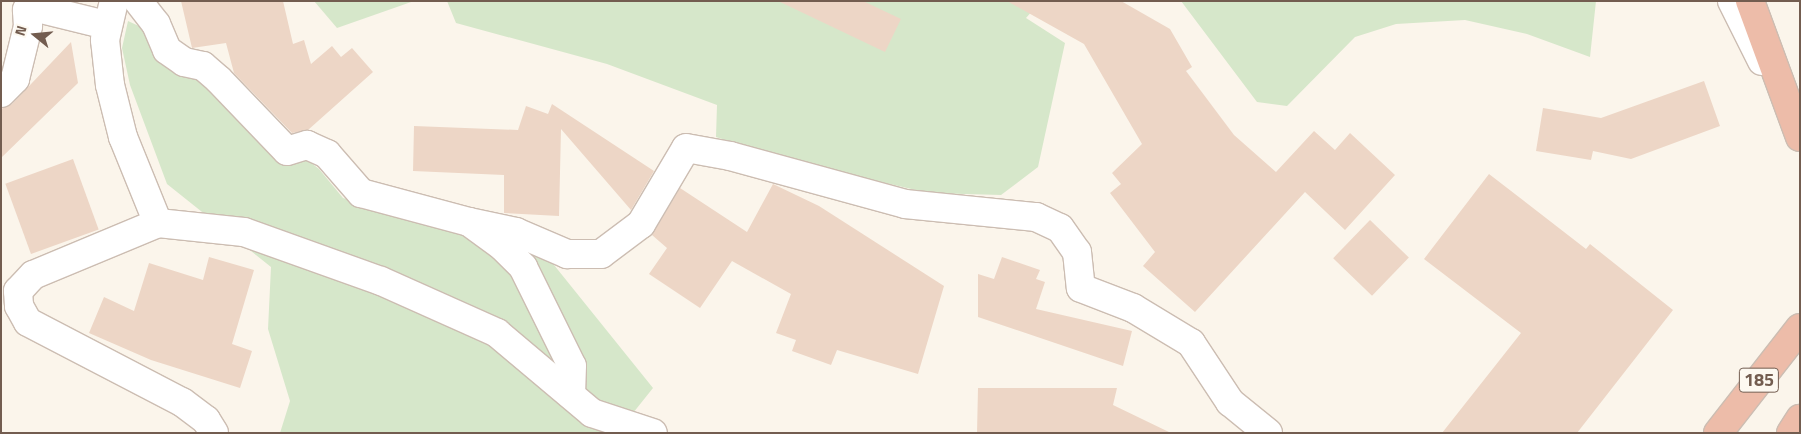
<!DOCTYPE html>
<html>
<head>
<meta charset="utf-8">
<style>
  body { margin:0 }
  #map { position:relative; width:1801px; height:434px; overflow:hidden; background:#fbf5eb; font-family:"Titillium Web",sans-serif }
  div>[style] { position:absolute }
  .green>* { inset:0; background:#d6e7ca }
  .building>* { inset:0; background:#edd6c6; transform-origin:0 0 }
  .roads { filter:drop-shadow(1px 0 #ccbdb2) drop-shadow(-1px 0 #ccbdb2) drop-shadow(0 1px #ccbdb2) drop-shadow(0 -1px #ccbdb2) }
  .minor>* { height:28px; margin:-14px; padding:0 14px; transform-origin:14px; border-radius:14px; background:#fff }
  .highway>* { height:28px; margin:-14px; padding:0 14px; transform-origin:14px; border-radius:14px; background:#edbca9 }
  span { translate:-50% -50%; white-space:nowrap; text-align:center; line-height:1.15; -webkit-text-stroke:4.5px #fdf9f1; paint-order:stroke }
  .shield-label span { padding:1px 4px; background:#fdf9f1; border:1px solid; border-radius:4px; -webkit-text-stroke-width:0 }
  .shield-label { font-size:18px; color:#735d50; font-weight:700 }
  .frame { position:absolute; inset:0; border:2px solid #735d50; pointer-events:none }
  .north { position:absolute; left:10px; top:10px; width:50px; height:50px; -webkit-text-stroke:4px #fdf9f1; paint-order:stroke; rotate:287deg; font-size:14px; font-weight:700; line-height:20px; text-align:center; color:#735d50 }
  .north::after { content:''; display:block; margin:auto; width:18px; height:22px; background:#735d50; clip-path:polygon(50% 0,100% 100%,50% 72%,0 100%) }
</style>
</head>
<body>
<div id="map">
  <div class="green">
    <i style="clip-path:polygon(314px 1px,414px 1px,337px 28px)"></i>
    <i style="clip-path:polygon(447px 1px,1041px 1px,1026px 18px,1065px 43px,1038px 167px,1001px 195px,929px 193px,785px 160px,716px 137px,717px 105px,607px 64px,456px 23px)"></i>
    <i style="clip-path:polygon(1181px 1px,1596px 1px,1590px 57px,1527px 34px,1465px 20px,1396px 24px,1355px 37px,1287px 106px,1257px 102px)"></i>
    <i style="clip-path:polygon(128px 21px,154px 33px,156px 55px,168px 68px,199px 76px,319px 169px,343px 198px,550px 260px,653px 388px,617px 433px,280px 433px,290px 401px,268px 329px,271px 267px,167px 184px,130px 85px,122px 48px)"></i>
  </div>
  <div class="building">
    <i style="clip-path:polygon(181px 1px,283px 1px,293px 44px,304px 40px,311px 64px,332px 46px,341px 57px,352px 48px,373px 72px,308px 130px,292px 133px,234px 73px,226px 43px,192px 48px)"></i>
    <i style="clip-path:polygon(778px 1px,863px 1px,901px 19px,885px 52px)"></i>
    <i style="clip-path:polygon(1007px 1px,1121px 1px,1170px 29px,1192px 67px,1186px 71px,1234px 135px,1276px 172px,1314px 131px,1335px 150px,1350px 133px,1395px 175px,1345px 230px,1305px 192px,1195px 312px,1143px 266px,1155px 252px,1110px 193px,1121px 184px,1112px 173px,1142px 144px,1084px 44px)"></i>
    <i style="clip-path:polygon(71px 42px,78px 83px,1px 158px,1px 109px,12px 104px)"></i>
    <i style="clip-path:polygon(1704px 81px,1720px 126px,1631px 159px,1593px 151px,1591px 160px,1536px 151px,1543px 108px,1601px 118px)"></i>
    <i style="clip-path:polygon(552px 104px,654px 171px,631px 210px,561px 129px,559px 216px,504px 213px,504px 175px,413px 171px,414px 126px,518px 130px,526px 106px,548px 114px)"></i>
    <i style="left:73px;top:159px;width:75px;height:72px;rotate:70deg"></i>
    <i style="clip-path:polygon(1489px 174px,1586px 249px,1590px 244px,1673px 310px,1577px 433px,1442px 433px,1521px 333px,1424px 259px)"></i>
    <i style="clip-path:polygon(773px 184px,819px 206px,944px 286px,918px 374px,837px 350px,831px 365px,792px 351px,796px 340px,776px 333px,791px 294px,732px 261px,700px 308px,649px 274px,667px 248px,652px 235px,680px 188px,747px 232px)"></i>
    <i style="left:1370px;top:220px;width:54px;height:53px;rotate:44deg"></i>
    <i style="clip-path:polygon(209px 257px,254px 270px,232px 344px,252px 351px,240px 388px,151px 360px,89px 333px,104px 297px,134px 311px,149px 263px,203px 280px)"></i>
    <i style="clip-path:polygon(1002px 257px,1040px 270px,1036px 279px,1045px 282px,1036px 309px,1132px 331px,1123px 366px,978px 317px,978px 274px,994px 279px)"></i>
    <i style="clip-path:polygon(978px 388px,1117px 388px,1113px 405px,1171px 433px,977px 433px)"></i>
  </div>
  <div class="roads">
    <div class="minor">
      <i style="left:114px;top:1px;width:40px;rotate:103deg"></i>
      <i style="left:105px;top:40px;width:45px;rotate:83.7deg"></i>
      <i style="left:110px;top:85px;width:54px;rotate:76deg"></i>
      <i style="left:123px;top:137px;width:93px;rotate:67.9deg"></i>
      <i style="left:158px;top:223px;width:86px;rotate:6deg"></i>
      <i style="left:244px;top:232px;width:145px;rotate:19.7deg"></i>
      <i style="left:381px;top:281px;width:127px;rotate:24.1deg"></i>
      <i style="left:497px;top:333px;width:124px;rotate:40.1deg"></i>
      <i style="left:592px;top:413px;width:64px;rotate:18.2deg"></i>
      <i style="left:138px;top:1px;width:29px;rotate:52deg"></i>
      <i style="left:156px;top:24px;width:28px;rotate:67deg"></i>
      <i style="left:167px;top:50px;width:21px;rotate:35deg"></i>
      <i style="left:184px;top:62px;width:19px;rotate:12deg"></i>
      <i style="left:203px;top:66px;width:21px;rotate:41deg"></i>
      <i style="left:219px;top:80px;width:98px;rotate:46.2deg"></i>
      <i style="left:287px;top:151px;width:21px;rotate:-17deg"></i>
      <i style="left:307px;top:145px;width:22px;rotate:24deg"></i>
      <i style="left:327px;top:154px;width:52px;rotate:48.9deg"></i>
      <i style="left:361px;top:193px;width:112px;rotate:15deg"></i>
      <i style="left:469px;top:222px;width:41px;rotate:36deg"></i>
      <i style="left:502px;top:246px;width:30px;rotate:45deg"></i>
      <i style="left:523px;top:267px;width:110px;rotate:63.7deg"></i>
      <i style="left:572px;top:366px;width:29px;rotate:92deg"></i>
      <i style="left:1732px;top:1px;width:67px;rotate:63.4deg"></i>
      <i style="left:1px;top:93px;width:20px;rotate:-45deg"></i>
      <i style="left:15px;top:79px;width:55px;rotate:-76.2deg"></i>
      <i style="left:28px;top:26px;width:16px;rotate:-94deg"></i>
      <i style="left:27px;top:10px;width:14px;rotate:-4deg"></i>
      <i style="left:41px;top:9px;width:67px;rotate:13.8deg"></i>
      <i style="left:469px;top:222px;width:48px;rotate:12deg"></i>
      <i style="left:516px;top:232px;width:56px;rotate:23.3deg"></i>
      <i style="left:567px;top:254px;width:34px"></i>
      <i style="left:601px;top:254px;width:50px;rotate:-36.9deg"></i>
      <i style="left:641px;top:224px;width:88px;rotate:-59.4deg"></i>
      <i style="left:686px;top:148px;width:45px;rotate:10.3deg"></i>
      <i style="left:730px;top:156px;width:181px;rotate:15.3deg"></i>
      <i style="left:905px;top:204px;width:132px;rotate:5.7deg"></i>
      <i style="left:1036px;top:217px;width:26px;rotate:25deg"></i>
      <i style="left:1060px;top:228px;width:29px;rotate:55deg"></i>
      <i style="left:1077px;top:252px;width:36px;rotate:84deg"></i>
      <i style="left:1081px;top:288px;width:56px;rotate:21deg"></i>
      <i style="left:1133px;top:308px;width:68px;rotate:31.1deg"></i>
      <i style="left:1191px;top:343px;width:71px;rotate:56.5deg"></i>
      <i style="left:1230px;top:402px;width:49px;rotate:39.2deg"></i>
      <i style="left:158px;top:223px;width:135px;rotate:157.4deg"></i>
      <i style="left:33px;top:275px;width:22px;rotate:133deg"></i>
      <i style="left:18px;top:291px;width:15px;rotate:86deg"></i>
      <i style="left:19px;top:306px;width:18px;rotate:61deg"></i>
      <i style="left:28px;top:322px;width:174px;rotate:27.5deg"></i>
      <i style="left:182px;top:402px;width:30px;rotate:37deg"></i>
      <i style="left:206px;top:420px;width:15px;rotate:58deg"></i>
    </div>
    <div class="highway">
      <i style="left:1750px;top:1px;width:145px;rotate:69.8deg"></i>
      <i style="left:1718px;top:433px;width:133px;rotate:-52deg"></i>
      <i style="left:1791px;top:433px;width:17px;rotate:-57deg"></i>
    </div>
  </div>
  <div class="shield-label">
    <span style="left:1759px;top:380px">185</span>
  </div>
  <div class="frame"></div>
  <div class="north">N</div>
</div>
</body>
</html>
